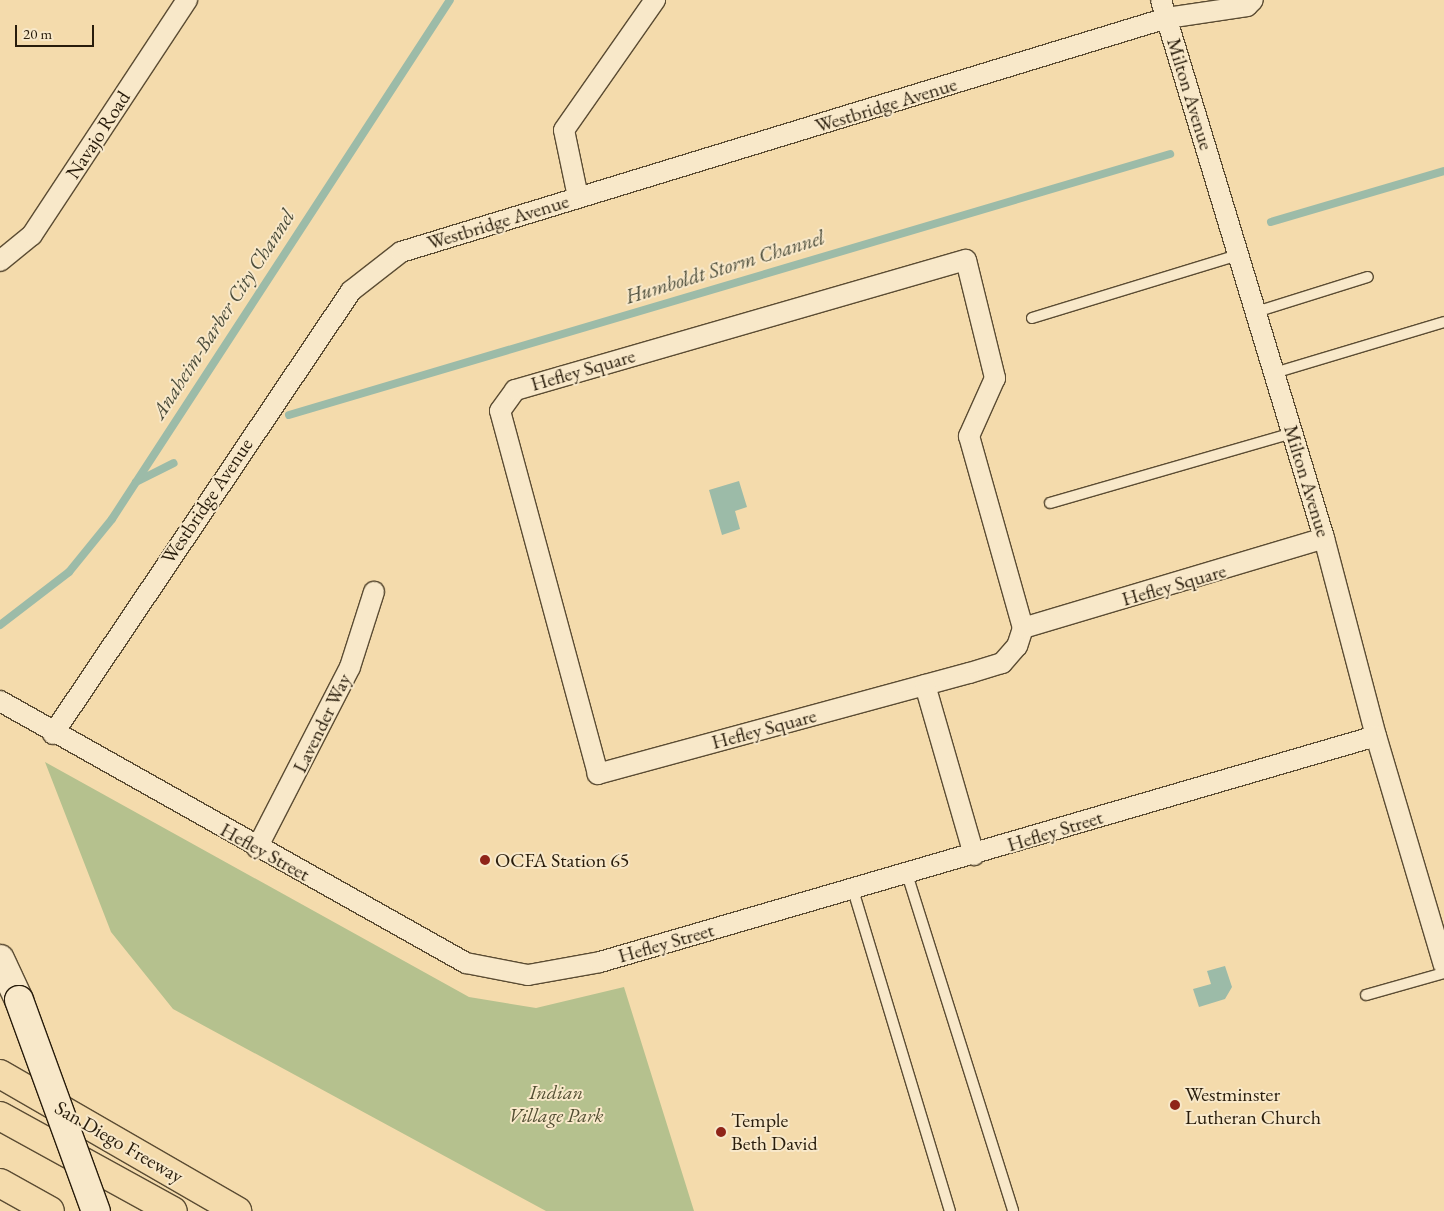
<!DOCTYPE html>
<html>
<head>
<meta charset="utf-8">
<style>
  body { margin:0 }
  #map { position:relative; width:1444px; height:1211px; overflow:hidden; background:#f4dbac; font-family:"EB Garamond",serif }
  div>[style] { position:absolute }
  .green>* { inset:0; background:#b5c18e }
  .water>* { inset:0; background:#9cbba8 }
  .stream>* { height:8px; margin:-4px; padding:0 4px; transform-origin:4px; border-radius:4px; background:#9cbba8 }
  .roads { filter:drop-shadow(1px 0 #5b4c33) drop-shadow(-1px 0 #5b4c33) drop-shadow(0 1px #5b4c33) drop-shadow(0 -1px #5b4c33) }
  .service>* { height:10px; margin:-5px; padding:0 5px; transform-origin:5px; border-radius:5px; background:#f8e8c9 }
  .minor>* { height:20px; margin:-10px; padding:0 10px; transform-origin:10px; border-radius:10px; background:#f8e8c9 }
  .secondary>* { height:28px; margin:-14px; padding:0 14px; transform-origin:14px; border-radius:14px; background:#f8e8c9 }
  .motorway>* { height:28px; margin:-14px; padding:0 14px; transform-origin:14px; border-radius:14px; background:#f4dbac }
  .bridges { filter:drop-shadow(1px 0 #281c0b) drop-shadow(-1px 0 #281c0b) drop-shadow(0 1px #281c0b) drop-shadow(0 -1px #281c0b) }
  .secondary-bridge>* { height:28px; margin:-14px; padding:0 14px; transform-origin:14px; border-radius:14px; background:#f8e8c9 }
  .dots>* { width:14px; height:14px; translate:-50% -50%; box-sizing:border-box; border:2px solid #f8e8c9; border-radius:50% }
  span { translate:-50% -50%; white-space:nowrap; text-align:center; line-height:1.15; -webkit-text-stroke:4px #f8e8c9; paint-order:stroke }
  .street-label { font-size:20px; color:#281c0b }
  .poi-label { font-size:20px; color:#281c0b }
  .left { translate:0 -50%; text-align:left }
  .park-label { font-size:20px; color:#524e32; font-style:italic }
  .water-label { font-size:21px; color:#4b4c3a; font-style:italic }
  .scale { position:absolute; left:15px; top:25px; width:79px; height:22px; box-sizing:border-box; border:2px solid #281c0b; border-top:0; padding-left:6px; font-size:15px; line-height:18px; white-space:nowrap; color:#281c0b; -webkit-text-stroke:4px #f8e8c9; paint-order:stroke }
</style>
</head>
<body>
<div id="map">
  <div class="green">
    <i style="clip-path:polygon(45px 762px,469px 997px,536px 1008px,624px 987px,694px 1211px,546px 1211px,173px 1009px,111px 932px)"></i>
  </div>
  <div class="water">
    <i style="clip-path:polygon(739px 481px,747px 507px,735px 511px,740px 529px,722px 535px,709px 490px)"></i>
    <i style="clip-path:polygon(1225px 966px,1232px 987px,1225px 999px,1199px 1007px,1193px 989px,1211px 984px,1207px 971px)"></i>
  </div>
  <div class="stream">
    <i style="left:1271px;top:222px;width:180px;rotate:-16.4deg"></i>
    <i style="left:289px;top:415px;width:919px;rotate:-16.5deg"></i>
    <i style="left:136px;top:482px;width:42px;rotate:-26.6deg"></i>
    <i style="left:0;top:625px;width:87px;rotate:-37.5deg"></i>
    <i style="left:69px;top:572px;width:68px;rotate:-50.9deg"></i>
    <i style="left:112px;top:519px;width:619px;rotate:-56.93deg"></i>
  </div>
  <div class="roads">
    <div class="service">
      <i style="left:1256px;top:312px;width:117px;rotate:-17.4deg"></i>
      <i style="left:1032px;top:318px;width:215px;rotate:-17deg"></i>
      <i style="left:1274px;top:373px;width:177px;rotate:-16.7deg"></i>
      <i style="left:1050px;top:503px;width:252px;rotate:-16.1deg"></i>
      <i style="left:907px;top:874px;width:353px;rotate:72.5deg"></i>
      <i style="left:853px;top:890px;width:335px;rotate:73.2deg"></i>
      <i style="left:1366px;top:995px;width:81px;rotate:-15.8deg"></i>
    </div>
    <div class="minor">
      <i style="left:1161px;top:0;width:562px;rotate:73.14deg"></i>
      <i style="left:1324px;top:538px;width:205px;rotate:75.3deg"></i>
      <i style="left:1376px;top:736px;width:239px;rotate:73.5deg"></i>
      <i style="left:578px;top:197px;width:68px;rotate:-101.8deg"></i>
      <i style="left:564px;top:130px;width:159px;rotate:-55deg"></i>
      <i style="left:966px;top:260px;width:122px;rotate:76.2deg"></i>
      <i style="left:995px;top:378px;width:64px;rotate:114.1deg"></i>
      <i style="left:969px;top:436px;width:199px;rotate:74.3deg"></i>
      <i style="left:1023px;top:628px;width:19px;rotate:108deg"></i>
      <i style="left:1017px;top:646px;width:23px;rotate:131deg"></i>
      <i style="left:1002px;top:663px;width:34px;rotate:163deg"></i>
      <i style="left:969px;top:673px;width:385px;rotate:164.8deg"></i>
      <i style="left:598px;top:774px;width:376px;rotate:-105.1deg"></i>
      <i style="left:500px;top:411px;width:26px;rotate:-54deg"></i>
      <i style="left:515px;top:390px;width:469px;rotate:-16.1deg"></i>
      <i style="left:0;top:261px;width:41px;rotate:-39.1deg"></i>
      <i style="left:32px;top:235px;width:282px;rotate:-56.6deg"></i>
      <i style="left:1023px;top:628px;width:314px;rotate:-16.6deg"></i>
      <i style="left:925px;top:685px;width:177px;rotate:73.9deg"></i>
      <i style="left:0;top:701px;width:535px;rotate:29.35deg"></i>
      <i style="left:466px;top:963px;width:63px;rotate:11deg"></i>
      <i style="left:528px;top:975px;width:73px;rotate:-10.2deg"></i>
      <i style="left:600px;top:962px;width:808px;rotate:-16.24deg"></i>
      <i style="left:53px;top:734px;width:534px;rotate:-56.07deg"></i>
      <i style="left:351px;top:291px;width:63px;rotate:-38deg"></i>
      <i style="left:401px;top:252px;width:801px;rotate:-16.99deg"></i>
      <i style="left:1167px;top:18px;width:81px;rotate:-8.5deg"></i>
      <i style="left:1247px;top:6px;width:8px;rotate:-45deg"></i>
      <i style="left:257px;top:848px;width:203px;rotate:-62.8deg"></i>
      <i style="left:350px;top:667px;width:79px;rotate:-72.3deg"></i>
    </div>
    <div class="secondary">
      <i style="left:0;top:959px;width:45px;rotate:65.1deg"></i>
    </div>
    <div class="motorway">
      <i style="left:0;top:1074px;width:274px;rotate:30deg"></i>
      <i style="left:0;top:1116px;width:197px;rotate:28.8deg"></i>
      <i style="left:0;top:1183px;width:57px;rotate:29.2deg"></i>
    </div>
  </div>
  <div class="bridges">
    <div class="secondary-bridge">
      <i style="left:19px;top:1000px;width:225px;rotate:70deg"></i>
    </div>
  </div>
  <div class="dots">
    <i style="left:485px;top:860px;background:#8f2418"></i>
    <i style="left:1175px;top:1105px;background:#8f2418"></i>
    <i style="left:721px;top:1132px;background:#8f2418"></i>
  </div>
  <div class="street-label">
    <span style="left:1190px;top:94px;rotate:73deg">Milton Avenue</span>
    <span style="left:886px;top:105px;rotate:-17deg">Westbridge Avenue</span>
    <span style="left:98px;top:135px;rotate:-57deg">Navajo Road</span>
    <span style="left:498px;top:222px;rotate:-17deg">Westbridge Avenue</span>
    <span style="left:583px;top:370px;rotate:-16deg">Hefley Square</span>
    <span style="left:1307px;top:481px;rotate:73deg">Milton Avenue</span>
    <span style="left:207px;top:501px;rotate:-56deg">Westbridge Avenue</span>
    <span style="left:1174px;top:585px;rotate:-16deg">Hefley Square</span>
    <span style="left:322px;top:723px;rotate:-64deg">Lavender Way</span>
    <span style="left:764px;top:729px;rotate:-15deg">Hefley Square</span>
    <span style="left:1055px;top:831px;rotate:-17deg">Hefley Street</span>
    <span style="left:265px;top:852px;rotate:29deg">Hefley Street</span>
    <span style="left:666px;top:943px;rotate:-16deg">Hefley Street</span>
    <span style="left:119px;top:1142px;rotate:30deg">San Diego Freeway</span>
  </div>
  <div class="poi-label">
    <span class="left" style="left:495px;top:860px">OCFA Station 65</span>
    <span class="left" style="left:1185px;top:1106px">Westminster<br>Lutheran Church</span>
    <span class="left" style="left:731px;top:1132px">Temple<br>Beth David</span>
  </div>
  <div class="park-label">
    <span style="left:556px;top:1104px">Indian<br>Village Park</span>
  </div>
  <div class="water-label">
    <span style="left:725px;top:267px;rotate:-17deg">Humboldt Storm Channel</span>
    <span style="left:223px;top:314px;rotate:-57deg">Anaheim-Barber City Channel</span>
  </div>
  <div class="scale">20 m</div>
</div>
</body>
</html>
